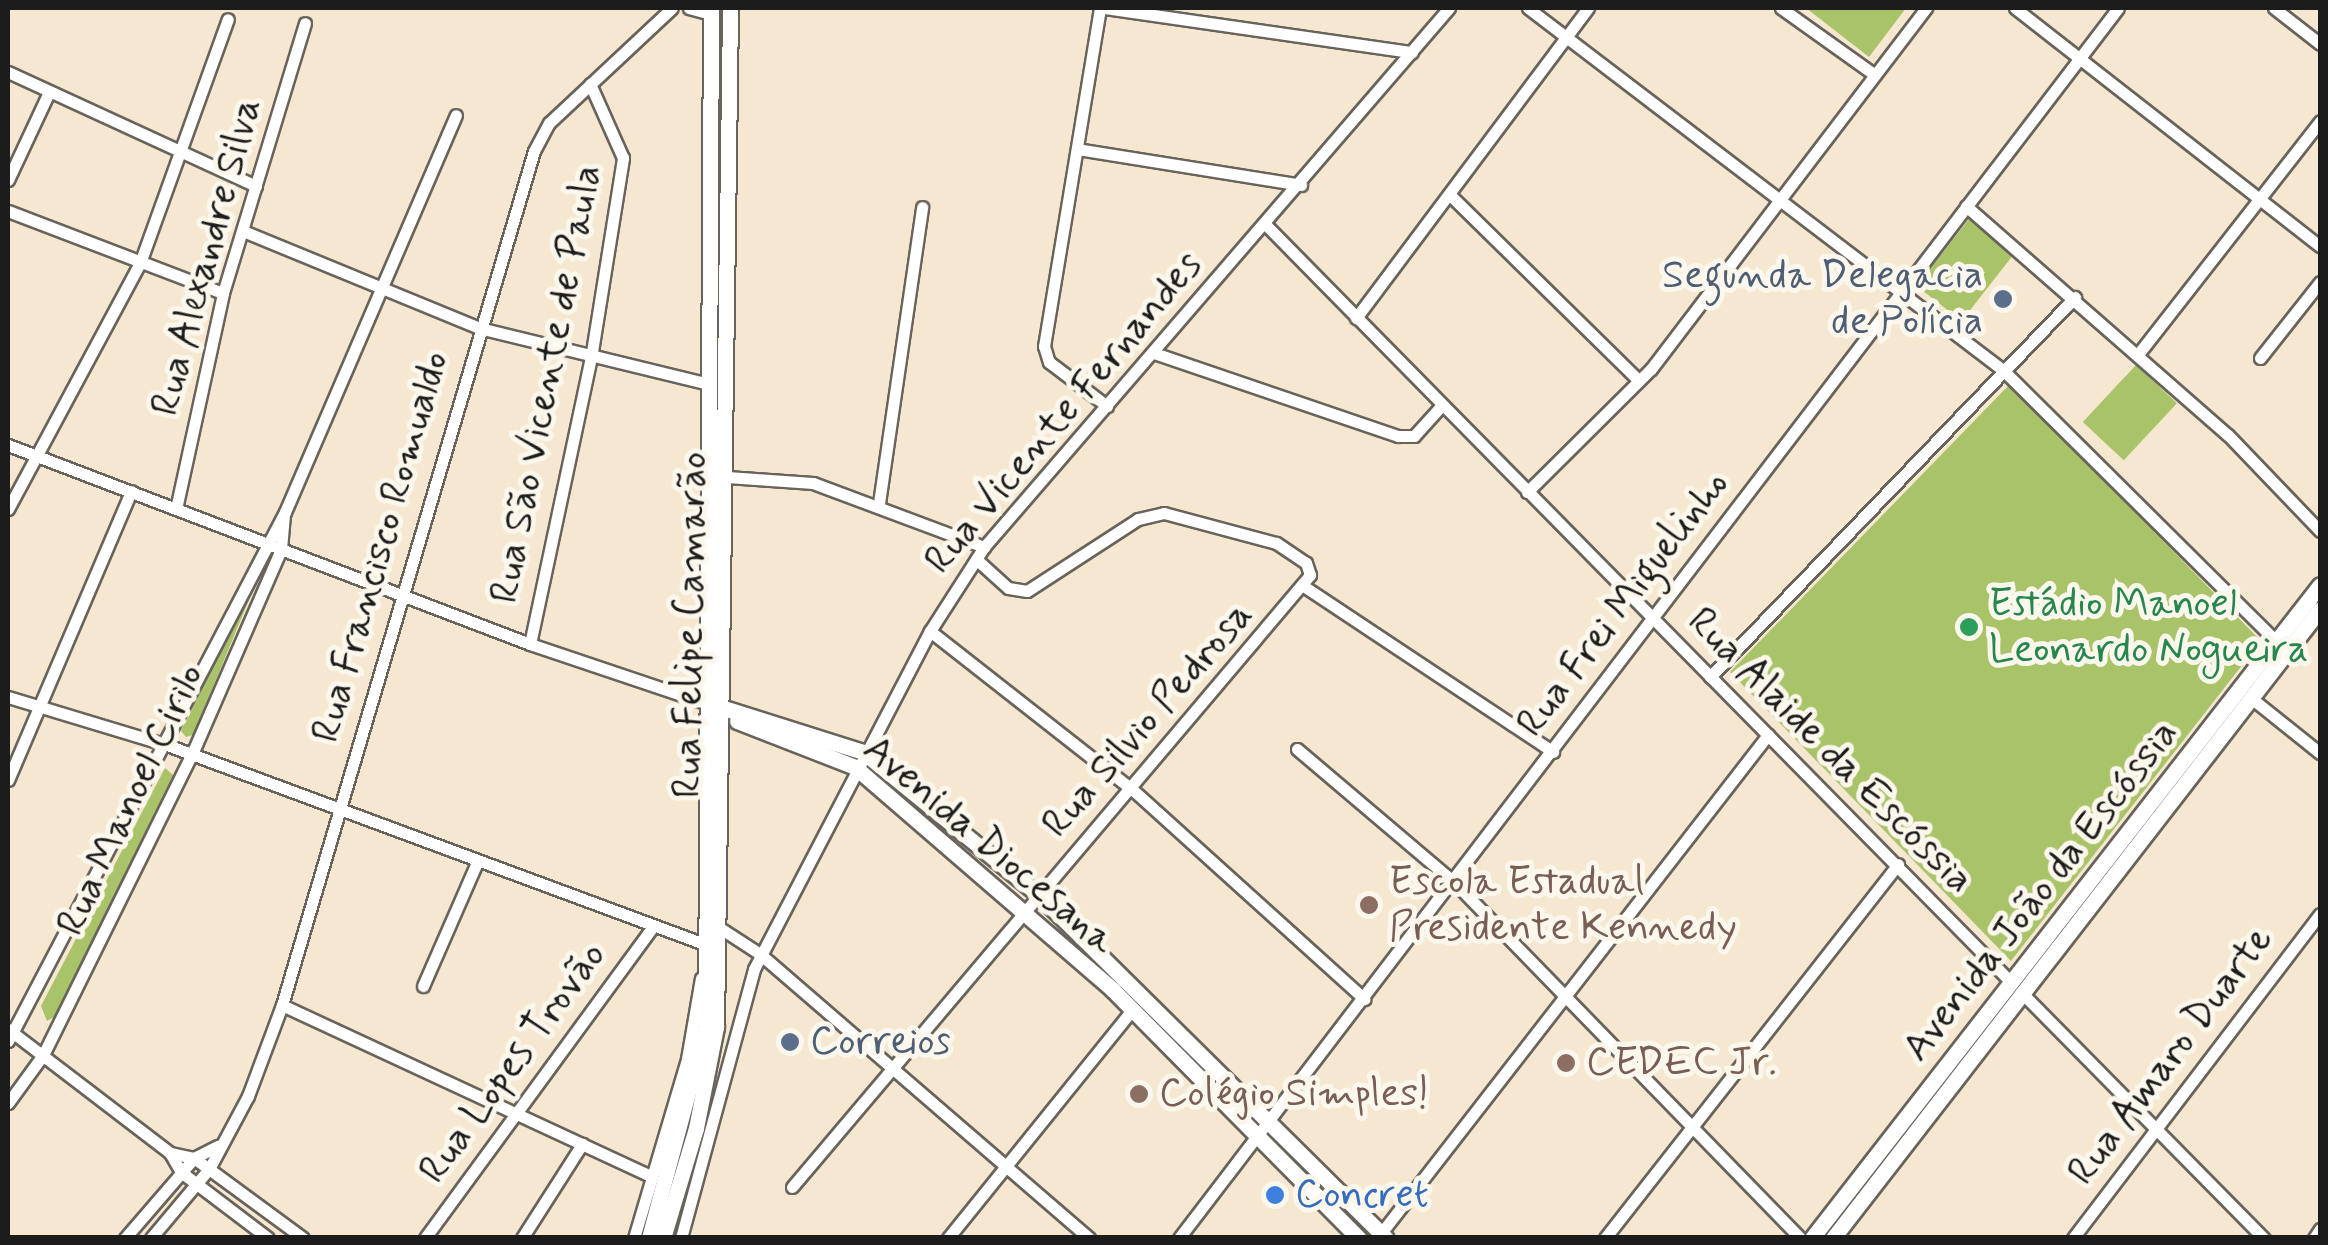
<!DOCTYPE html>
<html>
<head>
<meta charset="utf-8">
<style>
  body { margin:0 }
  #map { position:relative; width:2328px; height:1245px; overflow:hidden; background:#f6e7d0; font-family:Mynerve,sans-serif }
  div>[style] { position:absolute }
  .green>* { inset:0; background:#a9c369; transform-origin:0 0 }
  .roads { filter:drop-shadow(2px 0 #68635b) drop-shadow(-2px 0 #68635b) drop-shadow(0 2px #68635b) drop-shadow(0 -2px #68635b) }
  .street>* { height:11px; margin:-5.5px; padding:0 5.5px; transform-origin:5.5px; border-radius:5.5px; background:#fff }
  .secondary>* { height:15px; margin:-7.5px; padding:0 7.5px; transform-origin:7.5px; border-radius:7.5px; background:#fff }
  .dots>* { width:28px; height:28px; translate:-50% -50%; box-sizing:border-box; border:5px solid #fbf7ec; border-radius:50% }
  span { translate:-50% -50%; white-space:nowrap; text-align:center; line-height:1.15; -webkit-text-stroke:10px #fbf7ec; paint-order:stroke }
  .street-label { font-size:40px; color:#1c1c1c }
  .service-label { font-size:40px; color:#4e5e75 }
  .right { translate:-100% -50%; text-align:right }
  .left { translate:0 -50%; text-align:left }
  .leisure-label { font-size:40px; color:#27864d }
  .education-label { font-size:40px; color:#785e54 }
  .shop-label { font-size:40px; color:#366cbe }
  .frame { position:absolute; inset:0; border:10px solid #1c1c1c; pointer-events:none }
</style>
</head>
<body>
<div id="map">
  <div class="green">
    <i style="clip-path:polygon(1806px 8px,1906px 8px,1869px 57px)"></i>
    <i style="left:1969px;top:219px;width:57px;height:85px;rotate:38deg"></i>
    <i style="left:2136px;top:365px;width:56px;height:78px;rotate:43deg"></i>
    <i style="clip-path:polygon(2010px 384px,2261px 641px,2011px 961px,1730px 672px)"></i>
    <i style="clip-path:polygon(261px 571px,193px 735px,186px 737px,181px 731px)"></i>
    <i style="clip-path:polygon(165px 768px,173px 775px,56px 1016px,47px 1021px,41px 1006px)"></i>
  </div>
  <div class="roads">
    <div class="street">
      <i style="left:689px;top:8px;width:23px;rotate:15deg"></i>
      <i style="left:1100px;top:8px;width:343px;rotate:99.4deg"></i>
      <i style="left:1044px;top:346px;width:17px;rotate:73deg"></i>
      <i style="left:1049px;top:362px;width:73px;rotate:37.2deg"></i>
      <i style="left:1105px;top:8px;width:310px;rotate:8.2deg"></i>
      <i style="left:1528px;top:8px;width:599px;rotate:37.33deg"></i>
      <i style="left:2004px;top:371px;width:385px;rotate:44.8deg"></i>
      <i style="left:1781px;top:8px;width:115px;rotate:35.5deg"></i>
      <i style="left:2015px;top:8px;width:387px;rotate:38deg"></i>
      <i style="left:2274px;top:8px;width:58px;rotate:38deg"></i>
      <i style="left:8px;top:72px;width:273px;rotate:24.7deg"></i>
      <i style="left:1077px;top:149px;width:227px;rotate:9.1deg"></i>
      <i style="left:8px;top:180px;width:97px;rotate:-65deg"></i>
      <i style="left:1449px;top:194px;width:265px;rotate:44.5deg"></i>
      <i style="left:1966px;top:206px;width:348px;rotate:41.2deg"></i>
      <i style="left:2228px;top:435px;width:133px;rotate:46.2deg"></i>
      <i style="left:8px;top:211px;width:230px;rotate:20.9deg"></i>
      <i style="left:1266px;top:225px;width:1061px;rotate:45.46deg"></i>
      <i style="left:243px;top:231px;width:255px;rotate:22.3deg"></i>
      <i style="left:479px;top:328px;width:237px;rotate:13.7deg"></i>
      <i style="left:1356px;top:318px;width:387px;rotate:-53.2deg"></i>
      <i style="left:1154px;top:353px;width:258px;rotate:18.8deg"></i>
      <i style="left:1398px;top:436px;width:16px"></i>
      <i style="left:1414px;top:436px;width:42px;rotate:-47.9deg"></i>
      <i style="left:2139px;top:353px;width:294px;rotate:-52deg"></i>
      <i style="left:2260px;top:358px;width:97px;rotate:-51.7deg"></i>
      <i style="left:8px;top:445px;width:559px;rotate:20.87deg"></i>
      <i style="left:530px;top:644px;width:185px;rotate:18.6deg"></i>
      <i style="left:727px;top:477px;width:86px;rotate:4deg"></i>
      <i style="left:813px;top:483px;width:183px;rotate:20.5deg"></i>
      <i style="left:1527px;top:492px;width:175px;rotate:-44.8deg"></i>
      <i style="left:1651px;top:369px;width:454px;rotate:-52.7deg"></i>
      <i style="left:879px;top:503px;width:299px;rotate:-81.7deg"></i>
      <i style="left:8px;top:509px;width:279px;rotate:-61.8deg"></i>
      <i style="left:140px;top:263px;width:259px;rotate:-70.2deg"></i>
      <i style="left:176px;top:509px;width:221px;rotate:-77.7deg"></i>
      <i style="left:223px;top:293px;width:282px;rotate:-73.1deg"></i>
      <i style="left:1305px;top:587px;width:298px;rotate:33.6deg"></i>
      <i style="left:930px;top:631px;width:258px;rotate:38.1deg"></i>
      <i style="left:1133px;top:790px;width:312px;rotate:42.1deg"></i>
      <i style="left:530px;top:644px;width:292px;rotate:-78deg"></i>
      <i style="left:591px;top:358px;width:203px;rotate:-80.9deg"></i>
      <i style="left:623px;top:158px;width:81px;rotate:-114deg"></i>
      <i style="left:1710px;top:677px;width:527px;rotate:-46.15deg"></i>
      <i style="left:8px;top:697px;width:166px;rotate:16.8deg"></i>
      <i style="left:167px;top:745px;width:576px;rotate:20.32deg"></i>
      <i style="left:2251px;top:698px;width:88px;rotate:38.6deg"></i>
      <i style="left:1297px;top:749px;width:206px;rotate:40.3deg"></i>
      <i style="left:1454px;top:882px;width:496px;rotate:45.8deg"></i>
      <i style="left:8px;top:780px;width:314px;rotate:-66.9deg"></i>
      <i style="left:720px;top:928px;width:48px;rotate:33deg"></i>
      <i style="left:760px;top:954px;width:435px;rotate:40.8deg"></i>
      <i style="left:423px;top:986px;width:137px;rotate:-66.4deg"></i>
      <i style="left:2021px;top:992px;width:346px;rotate:45.4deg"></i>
      <i style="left:282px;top:1005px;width:408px;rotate:24.9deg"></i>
      <i style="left:8px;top:1029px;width:204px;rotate:37.4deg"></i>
      <i style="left:170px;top:1153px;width:22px;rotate:60deg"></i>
      <i style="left:181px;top:1172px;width:109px;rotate:37.2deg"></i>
      <i style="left:8px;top:1041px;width:597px;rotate:-62.36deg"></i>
      <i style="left:285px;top:512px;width:432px;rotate:-66.7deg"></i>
      <i style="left:8px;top:1103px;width:59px;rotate:-53.9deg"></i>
      <i style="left:43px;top:1055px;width:336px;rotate:-63.7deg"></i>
      <i style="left:192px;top:754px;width:223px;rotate:-66.5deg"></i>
      <i style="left:281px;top:549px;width:32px;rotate:-85deg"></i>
      <i style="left:170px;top:1153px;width:25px;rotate:12deg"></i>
      <i style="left:194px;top:1158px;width:135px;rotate:36.3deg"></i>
      <i style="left:792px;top:1187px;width:802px;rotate:-49.76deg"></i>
      <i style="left:1310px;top:575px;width:13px;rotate:-108deg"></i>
      <i style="left:1306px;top:563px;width:36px;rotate:-146deg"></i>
      <i style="left:1276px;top:543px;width:116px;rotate:-165deg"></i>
      <i style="left:1164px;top:513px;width:27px;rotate:167deg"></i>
      <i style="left:1138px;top:519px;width:132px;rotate:147deg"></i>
      <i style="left:1027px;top:591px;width:19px;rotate:-171deg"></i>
      <i style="left:1008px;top:588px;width:43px;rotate:-137.8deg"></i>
      <i style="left:1378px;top:1237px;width:636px;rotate:-52.16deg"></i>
      <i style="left:125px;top:1238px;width:106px;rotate:-49.2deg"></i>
      <i style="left:194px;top:1158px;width:27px;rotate:-27deg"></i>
      <i style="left:151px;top:1238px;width:90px;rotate:-50deg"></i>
      <i style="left:209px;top:1169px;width:83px;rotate:-61.9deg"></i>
      <i style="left:248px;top:1096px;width:97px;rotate:-69.5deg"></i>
      <i style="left:282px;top:1005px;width:890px;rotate:-73.56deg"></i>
      <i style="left:534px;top:151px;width:32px;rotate:-62deg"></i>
      <i style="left:549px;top:123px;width:168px;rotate:-43.1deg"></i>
      <i style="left:425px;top:1238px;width:386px;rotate:-53.8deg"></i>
      <i style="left:522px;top:1238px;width:112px;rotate:-57.4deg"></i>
      <i style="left:634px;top:1238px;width:187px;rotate:-73.5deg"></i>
      <i style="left:687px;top:1059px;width:82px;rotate:-80.2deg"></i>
      <i style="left:681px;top:1238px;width:279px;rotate:-74.8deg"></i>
      <i style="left:754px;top:969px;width:381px;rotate:-62.5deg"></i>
      <i style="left:930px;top:631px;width:100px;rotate:-57.3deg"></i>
      <i style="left:984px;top:547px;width:712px;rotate:-49.22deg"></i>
      <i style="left:948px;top:1238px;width:293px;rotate:-51.1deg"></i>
      <i style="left:1179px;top:1238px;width:1547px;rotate:-52.64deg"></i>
      <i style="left:1605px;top:1238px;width:475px;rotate:-51.9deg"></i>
      <i style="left:2073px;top:1238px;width:407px;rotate:-52.7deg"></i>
      <i style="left:2314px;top:1238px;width:11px;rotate:-56deg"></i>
    </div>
    <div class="secondary">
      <i style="left:714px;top:705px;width:156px;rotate:17.5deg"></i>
      <i style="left:863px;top:752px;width:228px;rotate:39.1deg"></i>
      <i style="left:1040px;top:896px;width:486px;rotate:44.7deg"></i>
      <i style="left:737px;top:721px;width:127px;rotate:21.3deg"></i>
      <i style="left:855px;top:767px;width:341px;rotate:40.8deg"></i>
      <i style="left:1113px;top:990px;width:349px;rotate:45.3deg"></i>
      <i style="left:649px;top:1238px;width:220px;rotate:-75deg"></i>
      <i style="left:706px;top:1025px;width:1017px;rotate:-89.72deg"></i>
      <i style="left:663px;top:1238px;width:115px;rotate:-73.3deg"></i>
      <i style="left:696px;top:1128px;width:103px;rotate:-78.8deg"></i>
      <i style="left:716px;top:1027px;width:1019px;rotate:-89.21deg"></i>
      <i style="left:1812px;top:1238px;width:827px;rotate:-52.12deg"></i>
      <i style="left:1833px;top:1238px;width:795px;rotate:-52.25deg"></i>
    </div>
  </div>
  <div class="dots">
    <i style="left:2003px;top:299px;background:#5c6f8a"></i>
    <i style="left:1969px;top:627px;background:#2e9e5b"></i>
    <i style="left:1369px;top:905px;background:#8d6e63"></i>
    <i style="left:790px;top:1042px;background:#5c6f8a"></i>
    <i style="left:1566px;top:1063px;background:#8d6e63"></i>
    <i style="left:1139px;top:1094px;background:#8d6e63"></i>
    <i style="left:1275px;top:1195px;background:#3f7fe0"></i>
  </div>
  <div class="street-label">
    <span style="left:207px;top:257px;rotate:-75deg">Rua Alexandre Silva</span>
    <span style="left:547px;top:384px;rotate:-79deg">Rua São Vicente de Paula</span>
    <span style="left:1064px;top:413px;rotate:-50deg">Rua Vicente Fernandes</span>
    <span style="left:381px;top:547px;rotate:-74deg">Rua Francisco Romualdo</span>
    <span style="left:1623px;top:604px;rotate:-53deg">Rua Frei Miguelinho</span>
    <span style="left:691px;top:625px;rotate:-89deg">Rua Felipe Camarão</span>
    <span style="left:1148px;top:720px;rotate:-49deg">Rua Silvio Pedrosa</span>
    <span style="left:1830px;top:751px;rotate:45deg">Rua Alaide da Escóssia</span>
    <span style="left:131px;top:800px;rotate:-65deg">Rua Manoel Cirilo</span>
    <span style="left:989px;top:845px;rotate:40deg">Avenida Diocesana</span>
    <span style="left:2041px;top:891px;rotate:-52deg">Avenida João da Escóssia</span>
    <span style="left:2171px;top:1056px;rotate:-53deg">Rua Amaro Duarte</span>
    <span style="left:513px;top:1063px;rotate:-54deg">Rua Lopes Trovão</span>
  </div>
  <div class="service-label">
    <span class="right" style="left:1983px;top:299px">Segunda Delegacia<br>de Polícia</span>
    <span class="left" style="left:810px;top:1042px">Correios</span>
  </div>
  <div class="leisure-label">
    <span class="left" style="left:1989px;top:627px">Estádio Manoel<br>Leonardo Nogueira</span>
  </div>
  <div class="education-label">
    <span class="left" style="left:1389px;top:905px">Escola Estadual<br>Presidente Kennedy</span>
    <span class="left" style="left:1586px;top:1063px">CEDEC Jr.</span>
    <span class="left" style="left:1159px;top:1094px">Colégio Simples!</span>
  </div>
  <div class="shop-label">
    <span class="left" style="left:1295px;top:1195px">Concret</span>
  </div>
  <div class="frame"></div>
</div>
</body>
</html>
